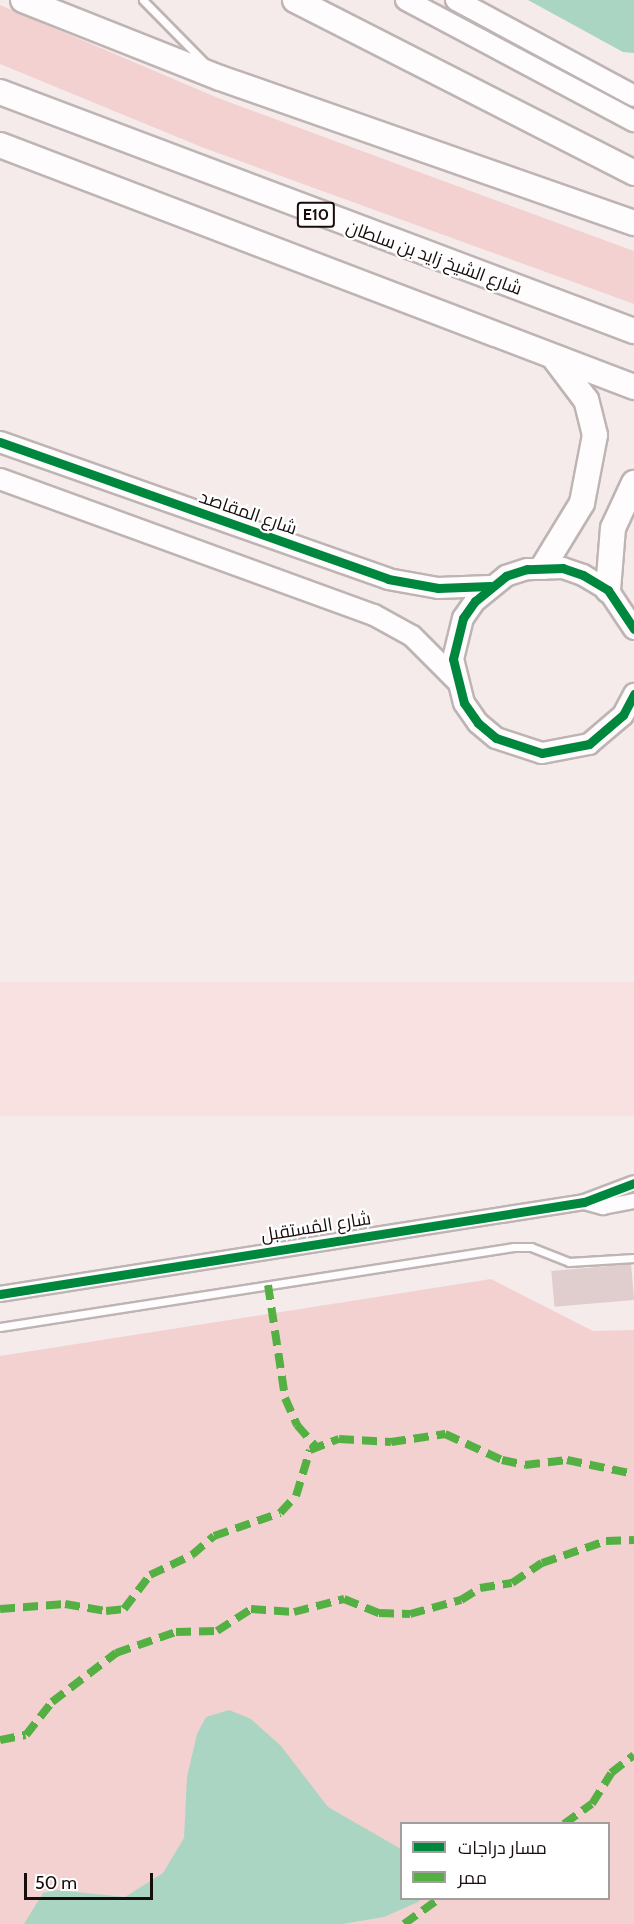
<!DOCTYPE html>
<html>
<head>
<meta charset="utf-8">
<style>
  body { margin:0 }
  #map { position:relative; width:634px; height:1924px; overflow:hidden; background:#f6ebeb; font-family:Cabin,Cairo,sans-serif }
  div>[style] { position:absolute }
  .built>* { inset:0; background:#f8e1e0; transform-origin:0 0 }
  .green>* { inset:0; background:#f2d1d0 }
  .water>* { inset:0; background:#aad5c2 }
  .building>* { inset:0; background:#e0cece; transform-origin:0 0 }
  .roads { filter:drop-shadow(2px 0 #bfb4b4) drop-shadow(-2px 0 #bfb4b4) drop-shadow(0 2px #bfb4b4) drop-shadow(0 -2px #bfb4b4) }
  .lane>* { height:7px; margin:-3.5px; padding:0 3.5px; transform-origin:3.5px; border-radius:3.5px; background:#fefcfc }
  .street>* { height:14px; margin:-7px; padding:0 7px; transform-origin:7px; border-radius:7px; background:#fefcfc }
  .secondary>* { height:20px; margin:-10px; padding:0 10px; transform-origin:10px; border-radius:10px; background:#fefcfc }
  .highway>* { height:24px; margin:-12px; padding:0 12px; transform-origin:12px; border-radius:12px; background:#fefcfc }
  .quiet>* { height:8px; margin-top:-4px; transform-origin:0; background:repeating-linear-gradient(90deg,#55b044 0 15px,transparent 0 23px) }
  .cycleway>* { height:9px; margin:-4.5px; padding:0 4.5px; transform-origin:4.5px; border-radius:4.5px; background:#00873e }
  span { translate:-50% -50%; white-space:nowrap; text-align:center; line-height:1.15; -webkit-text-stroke:4.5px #fff; paint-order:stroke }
  .shield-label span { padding:2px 4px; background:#fff; border:2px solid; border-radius:4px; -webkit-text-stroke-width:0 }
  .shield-label { font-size:16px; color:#180d0d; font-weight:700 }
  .street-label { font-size:18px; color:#180d0d }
  .legend { position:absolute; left:400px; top:1822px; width:210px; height:78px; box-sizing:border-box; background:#fff; border:2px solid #a39e9e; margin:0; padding:8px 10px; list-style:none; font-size:18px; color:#180d0d }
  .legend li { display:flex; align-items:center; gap:12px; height:30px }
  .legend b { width:30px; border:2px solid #a39e9e }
  .scale { position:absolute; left:24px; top:1873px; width:129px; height:27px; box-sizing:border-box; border:3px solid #180d0d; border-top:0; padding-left:8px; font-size:18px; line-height:21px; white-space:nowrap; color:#180d0d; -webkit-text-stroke:4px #fff; paint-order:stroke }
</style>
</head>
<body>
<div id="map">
  <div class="built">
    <i style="left:634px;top:982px;width:134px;height:641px;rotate:90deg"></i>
  </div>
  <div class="green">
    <i style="clip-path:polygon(0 5px,218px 98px,634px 251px,634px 304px,204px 148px,0 64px)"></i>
    <i style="clip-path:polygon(evenodd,491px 1279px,593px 1331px,634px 1330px,634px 1924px,0 1924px,0 1356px,491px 1279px,402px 1824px,608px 1824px,608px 1898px,402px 1898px,402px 1824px)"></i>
  </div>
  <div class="water">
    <i style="clip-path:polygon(528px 0,634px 0,634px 53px,623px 52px)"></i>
    <i style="clip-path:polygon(229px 1710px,251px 1719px,281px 1746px,328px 1807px,401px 1849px,402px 1898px,421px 1899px,418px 1902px,384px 1917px,342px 1924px,24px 1924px,43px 1893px,57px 1890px,125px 1897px,163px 1873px,184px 1838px,187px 1777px,197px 1734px,206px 1717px)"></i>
  </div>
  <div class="building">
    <i style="left:631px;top:1264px;width:36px;height:80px;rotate:85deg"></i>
  </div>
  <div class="roads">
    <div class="lane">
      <i style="left:143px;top:0;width:87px;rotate:45.5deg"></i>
      <i style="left:0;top:1327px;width:520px;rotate:-8.85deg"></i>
      <i style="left:514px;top:1247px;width:17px"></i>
      <i style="left:531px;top:1247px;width:41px;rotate:21.5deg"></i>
      <i style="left:569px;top:1262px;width:65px;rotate:-3.5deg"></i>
    </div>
    <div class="street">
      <i style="left:584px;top:1202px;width:20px;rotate:15deg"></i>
      <i style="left:603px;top:1207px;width:32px;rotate:-11deg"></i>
      <i style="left:0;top:1294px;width:591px;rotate:-8.95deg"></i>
      <i style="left:584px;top:1202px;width:53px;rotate:-20.8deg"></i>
    </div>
    <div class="secondary">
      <i style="left:406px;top:0;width:258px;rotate:28deg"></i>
      <i style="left:456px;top:0;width:202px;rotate:28.3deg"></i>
      <i style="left:0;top:442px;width:411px;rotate:19.4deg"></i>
      <i style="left:388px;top:579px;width:51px;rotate:10.2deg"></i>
      <i style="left:438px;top:588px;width:52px;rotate:-2.2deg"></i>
      <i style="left:0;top:479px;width:398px;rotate:20deg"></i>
      <i style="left:374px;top:615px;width:43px;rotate:28.9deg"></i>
      <i style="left:412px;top:636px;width:62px;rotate:45deg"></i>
      <i style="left:634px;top:629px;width:47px;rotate:-123.7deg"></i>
      <i style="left:608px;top:590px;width:29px;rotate:-149deg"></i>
      <i style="left:583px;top:575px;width:21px;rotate:-161deg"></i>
      <i style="left:563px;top:568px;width:36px;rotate:178deg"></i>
      <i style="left:527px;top:569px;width:22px;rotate:162deg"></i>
      <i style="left:506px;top:576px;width:40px;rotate:141deg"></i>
      <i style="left:475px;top:601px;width:21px;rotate:125deg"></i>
      <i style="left:463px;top:618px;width:42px;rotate:103.7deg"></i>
      <i style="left:453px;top:659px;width:45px;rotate:76deg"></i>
      <i style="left:464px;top:703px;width:24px;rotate:55deg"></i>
      <i style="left:478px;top:723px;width:23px;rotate:40deg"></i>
      <i style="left:496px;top:738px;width:48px;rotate:18.1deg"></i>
      <i style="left:542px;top:753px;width:48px;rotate:-10.8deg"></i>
      <i style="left:589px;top:744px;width:45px;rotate:-40.5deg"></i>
      <i style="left:623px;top:715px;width:24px;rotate:-62deg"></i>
    </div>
    <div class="highway">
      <i style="left:23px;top:0;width:212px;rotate:21.6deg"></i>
      <i style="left:220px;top:78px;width:439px;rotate:19.3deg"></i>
      <i style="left:295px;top:0;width:381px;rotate:27deg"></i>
      <i style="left:0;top:92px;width:678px;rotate:20.66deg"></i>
      <i style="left:0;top:145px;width:679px;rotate:20.89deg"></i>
      <i style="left:543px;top:567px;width:75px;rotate:-58.6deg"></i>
      <i style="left:582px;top:503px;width:69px;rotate:-79.2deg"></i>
      <i style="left:595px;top:435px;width:36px;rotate:-104deg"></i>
      <i style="left:586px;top:400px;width:51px;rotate:-127.1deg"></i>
      <i style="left:608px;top:590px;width:62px;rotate:-85.4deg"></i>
      <i style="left:613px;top:528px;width:50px;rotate:-65deg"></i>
    </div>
  </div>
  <div class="quiet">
    <i style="left:268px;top:1285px;width:114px;rotate:81.4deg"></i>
    <i style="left:285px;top:1398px;width:30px;rotate:66deg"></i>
    <i style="left:297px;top:1425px;width:28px;rotate:49deg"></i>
    <i style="left:0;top:1609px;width:65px;rotate:-4.4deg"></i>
    <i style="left:65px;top:1604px;width:42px;rotate:9.7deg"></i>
    <i style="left:106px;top:1611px;width:18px;rotate:-6deg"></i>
    <i style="left:124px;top:1609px;width:43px;rotate:-52.6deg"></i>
    <i style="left:150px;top:1575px;width:47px;rotate:-25.5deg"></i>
    <i style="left:192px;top:1555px;width:29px;rotate:-41deg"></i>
    <i style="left:214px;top:1536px;width:70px;rotate:-19.2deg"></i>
    <i style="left:280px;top:1513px;width:23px;rotate:-47deg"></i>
    <i style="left:296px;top:1496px;width:48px;rotate:-73.1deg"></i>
    <i style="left:310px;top:1450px;width:31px;rotate:-21deg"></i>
    <i style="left:339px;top:1439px;width:52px;rotate:3.3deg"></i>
    <i style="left:391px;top:1442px;width:55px;rotate:-8.4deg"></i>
    <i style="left:445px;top:1434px;width:63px;rotate:24.5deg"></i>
    <i style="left:502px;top:1460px;width:24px;rotate:12deg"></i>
    <i style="left:525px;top:1465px;width:42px;rotate:-6.8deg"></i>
    <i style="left:567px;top:1460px;width:68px;rotate:11.8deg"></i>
    <i style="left:0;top:1740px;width:26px;rotate:-11deg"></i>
    <i style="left:26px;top:1735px;width:42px;rotate:-51.8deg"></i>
    <i style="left:52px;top:1702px;width:81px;rotate:-37.4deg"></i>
    <i style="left:116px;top:1653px;width:64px;rotate:-19.3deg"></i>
    <i style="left:176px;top:1632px;width:41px;rotate:-1.4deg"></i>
    <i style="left:217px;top:1631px;width:40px;rotate:-32.9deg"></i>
    <i style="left:251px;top:1609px;width:43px;rotate:4deg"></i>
    <i style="left:294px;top:1612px;width:52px;rotate:-14.6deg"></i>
    <i style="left:344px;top:1599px;width:38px;rotate:22deg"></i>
    <i style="left:379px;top:1613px;width:31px;rotate:2deg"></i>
    <i style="left:410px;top:1614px;width:53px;rotate:-15.4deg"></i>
    <i style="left:461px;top:1600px;width:22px;rotate:-32deg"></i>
    <i style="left:480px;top:1588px;width:32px;rotate:-9deg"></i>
    <i style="left:512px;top:1583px;width:36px;rotate:-34deg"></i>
    <i style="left:542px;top:1563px;width:68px;rotate:-19deg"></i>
    <i style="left:606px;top:1541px;width:28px;rotate:-2deg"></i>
    <i style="left:564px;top:1824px;width:34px;rotate:-36deg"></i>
    <i style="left:592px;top:1804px;width:36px;rotate:-58deg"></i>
    <i style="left:611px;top:1773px;width:29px;rotate:-38deg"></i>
    <i style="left:404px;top:1924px;width:44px;rotate:-35.8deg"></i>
  </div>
  <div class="cycleway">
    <i style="left:0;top:442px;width:411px;rotate:19.4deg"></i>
    <i style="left:388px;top:579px;width:51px;rotate:10.2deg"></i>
    <i style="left:438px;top:588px;width:52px;rotate:-2.2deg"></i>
    <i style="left:634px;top:629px;width:47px;rotate:-123.7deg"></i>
    <i style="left:608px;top:590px;width:29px;rotate:-149deg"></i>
    <i style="left:583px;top:575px;width:21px;rotate:-161deg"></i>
    <i style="left:563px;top:568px;width:36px;rotate:178deg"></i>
    <i style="left:527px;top:569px;width:22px;rotate:162deg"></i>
    <i style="left:506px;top:576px;width:40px;rotate:141deg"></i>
    <i style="left:475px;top:601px;width:21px;rotate:125deg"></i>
    <i style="left:463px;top:618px;width:42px;rotate:103.7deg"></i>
    <i style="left:453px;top:659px;width:45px;rotate:76deg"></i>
    <i style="left:464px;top:703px;width:24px;rotate:55deg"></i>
    <i style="left:478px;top:723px;width:23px;rotate:40deg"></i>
    <i style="left:496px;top:738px;width:48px;rotate:18.1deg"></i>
    <i style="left:542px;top:753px;width:48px;rotate:-10.8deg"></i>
    <i style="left:589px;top:744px;width:45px;rotate:-40.5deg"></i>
    <i style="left:623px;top:715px;width:24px;rotate:-62deg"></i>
    <i style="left:0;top:1294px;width:591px;rotate:-8.95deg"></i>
    <i style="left:584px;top:1202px;width:53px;rotate:-20.8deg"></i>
  </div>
  <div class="shield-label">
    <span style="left:316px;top:215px">E10</span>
  </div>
  <div class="street-label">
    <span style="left:434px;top:258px;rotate:20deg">شارع الشيخ زايد بن سلطان</span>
    <span style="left:248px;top:513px;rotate:19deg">شارع المقاصد</span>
    <span style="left:316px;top:1227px;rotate:-9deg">شارع المُستقبل</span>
  </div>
  <ul class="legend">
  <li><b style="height:8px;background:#00873e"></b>مسار دراجات</li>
  <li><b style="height:8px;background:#55b044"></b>ممر</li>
  </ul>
  <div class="scale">50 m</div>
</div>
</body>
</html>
